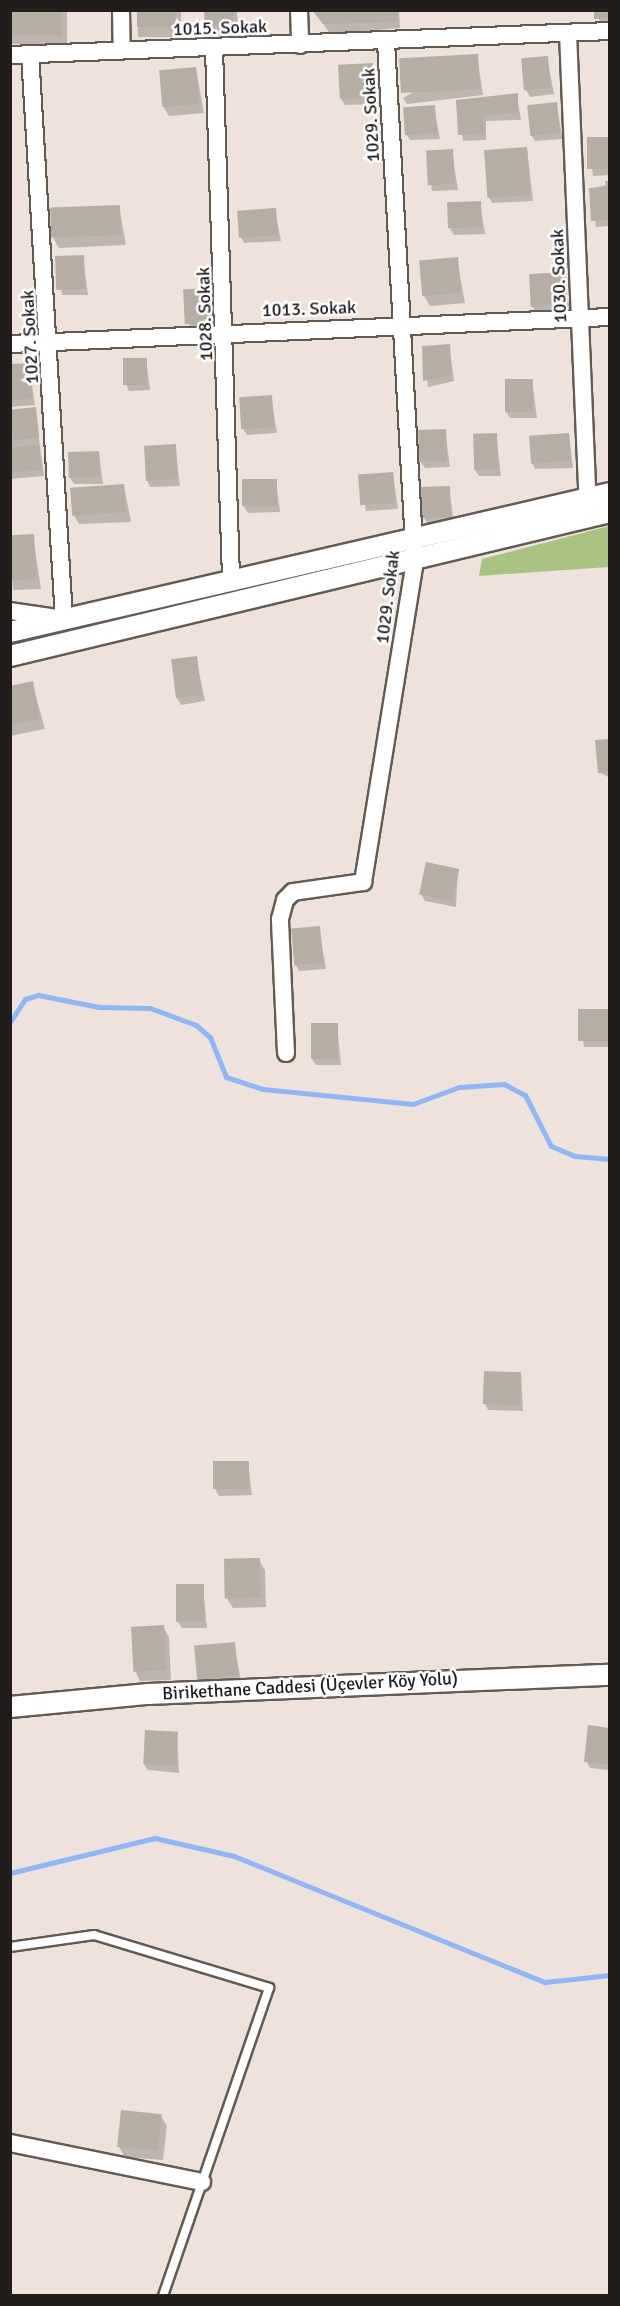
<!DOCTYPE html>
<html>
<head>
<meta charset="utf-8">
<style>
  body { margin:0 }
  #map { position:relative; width:620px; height:2306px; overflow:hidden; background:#eee3dc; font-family:Signika,sans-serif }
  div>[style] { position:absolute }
  .green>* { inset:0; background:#a9c383 }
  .shadow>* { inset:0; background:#0003; transform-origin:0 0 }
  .stream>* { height:5px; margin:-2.5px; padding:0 2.5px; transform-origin:2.5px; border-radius:2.5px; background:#92b5f4 }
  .building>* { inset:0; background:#b5aea4; transform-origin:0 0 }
  .roads { filter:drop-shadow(2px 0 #635a54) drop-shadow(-2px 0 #635a54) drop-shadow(0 2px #635a54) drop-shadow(0 -2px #635a54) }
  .service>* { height:8px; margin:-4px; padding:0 4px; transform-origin:4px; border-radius:4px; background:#fff }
  .minor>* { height:16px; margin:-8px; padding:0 8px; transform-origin:8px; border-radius:8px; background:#fff }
  .tertiary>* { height:20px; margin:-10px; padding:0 10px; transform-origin:10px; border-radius:10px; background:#fff }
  span { translate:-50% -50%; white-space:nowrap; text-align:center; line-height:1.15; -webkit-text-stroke:5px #fff; paint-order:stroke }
  .street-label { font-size:18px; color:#211d1a }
  .frame { position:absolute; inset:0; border:12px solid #211d1a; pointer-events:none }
</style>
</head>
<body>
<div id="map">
  <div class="green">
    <i style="clip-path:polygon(609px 526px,609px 567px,479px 576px,482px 559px)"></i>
  </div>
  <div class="shadow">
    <i style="left:10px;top:10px;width:57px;height:34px"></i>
    <i style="left:138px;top:10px;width:43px;height:27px"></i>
    <i style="clip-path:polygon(206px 10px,237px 10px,238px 34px,212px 35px)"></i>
    <i style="clip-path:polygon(314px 10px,399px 10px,400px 28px,330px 34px)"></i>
    <i style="clip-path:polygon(596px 10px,610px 10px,610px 28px,602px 28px)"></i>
    <i style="clip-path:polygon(477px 56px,483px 95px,407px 104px,403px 98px)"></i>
    <i style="clip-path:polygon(547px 58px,554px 94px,530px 97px,526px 90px)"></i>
    <i style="clip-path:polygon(372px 64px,378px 104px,345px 105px,341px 99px)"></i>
    <i style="clip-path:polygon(196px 69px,204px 113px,169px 116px,163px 106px)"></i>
    <i style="clip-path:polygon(517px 95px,521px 120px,486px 121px,486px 140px,463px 141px,458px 102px)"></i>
    <i style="clip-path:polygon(556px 104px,563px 139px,535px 141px,531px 135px)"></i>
    <i style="clip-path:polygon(434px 107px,440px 139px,410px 140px,406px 134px)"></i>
    <i style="clip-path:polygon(610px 138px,610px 175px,593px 176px,588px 139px)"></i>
    <i style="clip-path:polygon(527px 148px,533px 201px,492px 203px,489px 197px)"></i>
    <i style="clip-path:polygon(452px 151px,458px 190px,432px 191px,427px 152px)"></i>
    <i style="clip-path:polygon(610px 184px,610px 226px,596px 227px,590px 189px)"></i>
    <i style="clip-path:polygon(480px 203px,485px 234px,454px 235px,450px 229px)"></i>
    <i style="clip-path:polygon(119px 206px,126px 245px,59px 248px,53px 238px)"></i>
    <i style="clip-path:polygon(275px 210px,281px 241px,244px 243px,241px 237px)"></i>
    <i style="clip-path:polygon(83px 257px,88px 295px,62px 295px,57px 258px)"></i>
    <i style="clip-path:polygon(457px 259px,465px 303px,430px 306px,424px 296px)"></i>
    <i style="clip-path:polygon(564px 273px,570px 311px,536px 313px,532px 306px)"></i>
    <i style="left:208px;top:289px;width:40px;height:23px;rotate:83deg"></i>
    <i style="clip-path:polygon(449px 346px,454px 381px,428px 387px,423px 347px)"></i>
    <i style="clip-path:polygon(146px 359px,150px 390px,129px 391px,126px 384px)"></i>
    <i style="clip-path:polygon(29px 364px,35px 405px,10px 407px,10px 366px)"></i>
    <i style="clip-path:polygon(532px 380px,537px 418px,510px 418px,506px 412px)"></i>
    <i style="clip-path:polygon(271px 396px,277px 433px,247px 435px,243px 429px)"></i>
    <i style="clip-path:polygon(35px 409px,44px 476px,10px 479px,10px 411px)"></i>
    <i style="clip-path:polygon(445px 430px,450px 467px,425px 468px,421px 462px)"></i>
    <i style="clip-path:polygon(569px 434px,573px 468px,535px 469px,532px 462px)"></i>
    <i style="clip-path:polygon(496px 435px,501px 476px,479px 476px,475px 470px)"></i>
    <i style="clip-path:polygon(175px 445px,180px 486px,150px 487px,147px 480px)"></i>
    <i style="clip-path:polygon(99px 453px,103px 484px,74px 484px,70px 478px)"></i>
    <i style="clip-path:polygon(393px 473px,398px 509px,366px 511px,360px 475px)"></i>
    <i style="clip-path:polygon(276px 481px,280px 512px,248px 513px,244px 507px)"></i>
    <i style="clip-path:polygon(124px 486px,131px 522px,79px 524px,73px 514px)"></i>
    <i style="clip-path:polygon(449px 488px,454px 523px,428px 524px,424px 518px)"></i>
    <i style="clip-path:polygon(33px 536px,41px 589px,13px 590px,10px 537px)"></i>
    <i style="clip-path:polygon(196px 658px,205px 701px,181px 705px,177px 698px)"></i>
    <i style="clip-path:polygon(32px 683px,45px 729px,10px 736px,10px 687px)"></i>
    <i style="clip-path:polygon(597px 741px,610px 741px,610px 778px,599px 772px)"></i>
    <i style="clip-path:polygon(458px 870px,456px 907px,425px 901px,421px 894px)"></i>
    <i style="clip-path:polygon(319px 928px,326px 969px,299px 971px,296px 965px)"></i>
    <i style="clip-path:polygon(610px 1011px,610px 1047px,584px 1047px,579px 1012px)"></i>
    <i style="clip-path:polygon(337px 1024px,341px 1065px,316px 1065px,312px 1059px)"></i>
    <i style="clip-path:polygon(521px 1373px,523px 1411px,488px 1410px,485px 1404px)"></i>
    <i style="clip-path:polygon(248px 1463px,252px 1495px,219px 1496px,215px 1489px)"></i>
    <i style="clip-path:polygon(259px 1560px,265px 1570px,266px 1607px,233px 1608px,227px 1599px)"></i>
    <i style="clip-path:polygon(203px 1586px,207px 1628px,182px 1628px,178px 1622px)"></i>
    <i style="clip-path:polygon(163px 1627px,169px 1637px,171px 1680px,140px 1681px,135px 1671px)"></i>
    <i style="clip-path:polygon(234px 1643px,242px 1686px,204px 1689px,198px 1679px)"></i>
    <i style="clip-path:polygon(590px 1727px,610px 1729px,610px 1770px,590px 1768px,586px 1761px)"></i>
    <i style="clip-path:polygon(177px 1733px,179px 1773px,148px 1770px,144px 1764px)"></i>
    <i style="clip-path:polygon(161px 2116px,167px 2126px,163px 2160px,125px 2157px,119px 2147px)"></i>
  </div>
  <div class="stream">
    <i style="left:10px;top:1022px;width:27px;rotate:-57deg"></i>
    <i style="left:25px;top:999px;width:14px;rotate:-17deg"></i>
    <i style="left:38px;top:995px;width:62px;rotate:11.1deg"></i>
    <i style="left:99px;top:1007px;width:51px;rotate:1.1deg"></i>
    <i style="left:150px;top:1008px;width:49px;rotate:20.3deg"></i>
    <i style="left:196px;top:1025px;width:18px;rotate:41deg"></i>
    <i style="left:210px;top:1037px;width:43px;rotate:68.2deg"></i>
    <i style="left:226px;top:1077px;width:39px;rotate:18deg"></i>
    <i style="left:263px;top:1089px;width:151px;rotate:5.7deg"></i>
    <i style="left:413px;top:1104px;width:49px;rotate:-20.3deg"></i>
    <i style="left:459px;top:1087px;width:45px;rotate:-3.8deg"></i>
    <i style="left:504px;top:1084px;width:24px;rotate:28deg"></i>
    <i style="left:525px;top:1095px;width:57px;rotate:63deg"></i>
    <i style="left:551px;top:1146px;width:26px;rotate:23deg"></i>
    <i style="left:575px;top:1156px;width:35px;rotate:5deg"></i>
    <i style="left:10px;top:1873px;width:149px;rotate:-13.6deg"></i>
    <i style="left:155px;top:1838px;width:81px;rotate:12.8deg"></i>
    <i style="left:234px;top:1856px;width:336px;rotate:22.1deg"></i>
    <i style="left:545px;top:1982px;width:65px;rotate:-6.1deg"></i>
  </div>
  <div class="building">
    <i style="left:10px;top:10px;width:52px;height:25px"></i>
    <i style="left:137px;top:10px;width:39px;height:17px"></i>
    <i style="clip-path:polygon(204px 10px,233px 10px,233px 24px,205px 26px)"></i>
    <i style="clip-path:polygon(312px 10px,397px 10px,397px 22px,323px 24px)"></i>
    <i style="left:594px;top:10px;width:15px;height:9px"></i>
    <i style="left:478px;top:54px;width:35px;height:79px;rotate:87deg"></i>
    <i style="left:548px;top:56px;width:32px;height:27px;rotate:85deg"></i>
    <i style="left:373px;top:63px;width:34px;height:35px;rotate:87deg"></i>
    <i style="left:196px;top:67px;width:37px;height:37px;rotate:85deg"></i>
    <i style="clip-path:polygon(518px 93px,518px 113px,483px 115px,484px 134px,458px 135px,456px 100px)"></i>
    <i style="left:557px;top:102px;width:31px;height:30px;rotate:84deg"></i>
    <i style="left:435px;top:105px;width:28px;height:32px;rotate:86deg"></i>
    <i style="left:609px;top:137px;width:32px;height:22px;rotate:90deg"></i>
    <i style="left:527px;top:147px;width:48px;height:43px;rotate:86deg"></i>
    <i style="left:453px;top:149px;width:35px;height:27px;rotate:87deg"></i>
    <i style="clip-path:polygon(605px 181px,609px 181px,609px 220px,591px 221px,589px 188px,606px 187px)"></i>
    <i style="left:481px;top:201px;width:26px;height:34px;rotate:88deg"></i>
    <i style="left:120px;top:205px;width:30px;height:70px;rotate:88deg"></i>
    <i style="left:276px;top:208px;width:27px;height:39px;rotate:86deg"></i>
    <i style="left:84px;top:255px;width:34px;height:29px;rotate:88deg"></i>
    <i style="left:458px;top:257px;width:36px;height:39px;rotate:85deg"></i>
    <i style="left:565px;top:272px;width:33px;height:36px;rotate:87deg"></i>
    <i style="left:209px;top:288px;width:35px;height:26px;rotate:87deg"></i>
    <i style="clip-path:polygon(450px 344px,452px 375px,423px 381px,422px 346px)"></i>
    <i style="left:123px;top:358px;width:24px;height:27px"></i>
    <i style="left:30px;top:363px;width:36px;height:20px;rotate:87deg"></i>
    <i style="left:505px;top:379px;width:28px;height:33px"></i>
    <i style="left:272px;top:395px;width:32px;height:33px;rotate:86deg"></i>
    <i style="left:36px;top:407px;width:31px;height:26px;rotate:84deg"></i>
    <i style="left:446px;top:429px;width:32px;height:28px;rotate:88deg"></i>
    <i style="left:497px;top:433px;width:36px;height:24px;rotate:88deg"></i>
    <i style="left:569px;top:433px;width:28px;height:40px;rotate:86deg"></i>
    <i style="left:176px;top:444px;width:35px;height:32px;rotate:87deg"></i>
    <i style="left:39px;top:445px;width:25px;height:29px;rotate:85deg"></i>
    <i style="left:99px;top:451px;width:26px;height:31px;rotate:88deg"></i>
    <i style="left:393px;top:472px;width:31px;height:35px;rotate:86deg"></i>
    <i style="left:277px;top:479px;width:27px;height:35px;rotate:90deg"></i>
    <i style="left:124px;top:484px;width:28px;height:54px;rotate:86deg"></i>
    <i style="left:450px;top:486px;width:31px;height:29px;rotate:88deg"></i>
    <i style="left:34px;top:534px;width:45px;height:24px;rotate:87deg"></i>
    <i style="left:197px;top:656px;width:39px;height:26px;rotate:83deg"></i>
    <i style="clip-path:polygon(33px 681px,40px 719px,10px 725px,10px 686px)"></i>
    <i style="clip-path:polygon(609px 739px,609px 772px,598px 773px,595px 740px)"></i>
    <i style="left:426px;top:862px;width:34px;height:33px;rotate:12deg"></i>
    <i style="left:320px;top:926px;width:37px;height:29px;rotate:85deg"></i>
    <i style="left:609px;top:1009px;width:32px;height:31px;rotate:90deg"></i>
    <i style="left:311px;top:1023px;width:27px;height:36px"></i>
    <i style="left:484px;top:1371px;width:37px;height:33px;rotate:2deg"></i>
    <i style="left:249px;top:1461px;width:28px;height:36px;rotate:90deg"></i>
    <i style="left:260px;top:1558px;width:40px;height:36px;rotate:89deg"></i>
    <i style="left:204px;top:1584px;width:38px;height:28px;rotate:90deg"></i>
    <i style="left:164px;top:1625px;width:45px;height:33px;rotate:87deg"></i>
    <i style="left:235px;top:1642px;width:34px;height:41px;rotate:85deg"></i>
    <i style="clip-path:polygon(588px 1725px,609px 1728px,609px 1764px,584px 1762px)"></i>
    <i style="left:145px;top:1730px;width:33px;height:34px;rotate:3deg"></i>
    <i style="left:121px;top:2110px;width:41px;height:37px;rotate:6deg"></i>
  </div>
  <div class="roads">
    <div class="service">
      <i style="left:10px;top:1947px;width:85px;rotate:-8.1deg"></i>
      <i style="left:94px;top:1935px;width:183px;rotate:16.8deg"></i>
      <i style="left:269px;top:1988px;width:326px;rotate:109deg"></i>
    </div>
    <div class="minor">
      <i style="left:121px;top:10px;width:39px;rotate:89deg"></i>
      <i style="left:299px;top:10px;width:35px;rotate:88deg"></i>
      <i style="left:568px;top:33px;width:476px;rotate:87.6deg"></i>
      <i style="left:214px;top:49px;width:529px;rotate:88.16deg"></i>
      <i style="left:10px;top:55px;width:600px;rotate:-2.29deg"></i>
      <i style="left:10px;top:344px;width:601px;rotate:-2.58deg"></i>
      <i style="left:10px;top:611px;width:55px;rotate:8.4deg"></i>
      <i style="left:64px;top:619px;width:566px;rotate:-93.44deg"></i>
      <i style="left:286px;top:1053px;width:134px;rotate:-92.6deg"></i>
      <i style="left:280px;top:919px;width:20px;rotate:-75deg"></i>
      <i style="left:285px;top:900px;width:11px;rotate:-45deg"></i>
      <i style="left:293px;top:892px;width:71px;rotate:-8.1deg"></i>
      <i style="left:363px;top:882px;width:324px;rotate:-80.8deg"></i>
      <i style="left:415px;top:562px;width:522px;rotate:-93.19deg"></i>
      <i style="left:10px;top:2143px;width:196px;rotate:11.5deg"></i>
    </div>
    <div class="tertiary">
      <i style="left:10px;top:632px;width:616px;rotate:-13.04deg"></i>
      <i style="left:10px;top:656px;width:617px;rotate:-13.5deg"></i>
      <i style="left:10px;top:1707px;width:139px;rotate:-5.4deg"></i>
      <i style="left:148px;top:1694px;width:462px;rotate:-2.4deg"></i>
    </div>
  </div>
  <div class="street-label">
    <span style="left:220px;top:28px;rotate:-2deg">1015. Sokak</span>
    <span style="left:371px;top:115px;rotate:-93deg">1029. Sokak</span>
    <span style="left:559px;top:276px;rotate:-92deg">1030. Sokak</span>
    <span style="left:309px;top:309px;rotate:-2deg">1013. Sokak</span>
    <span style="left:205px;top:314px;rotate:-92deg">1028. Sokak</span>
    <span style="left:30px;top:337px;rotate:-93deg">1027. Sokak</span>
    <span style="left:388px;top:597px;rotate:-83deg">1029. Sokak</span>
    <span style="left:310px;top:1686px;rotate:-3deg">Birikethane Caddesi (Üçevler Köy Yolu)</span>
  </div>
  <div class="frame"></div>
</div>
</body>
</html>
